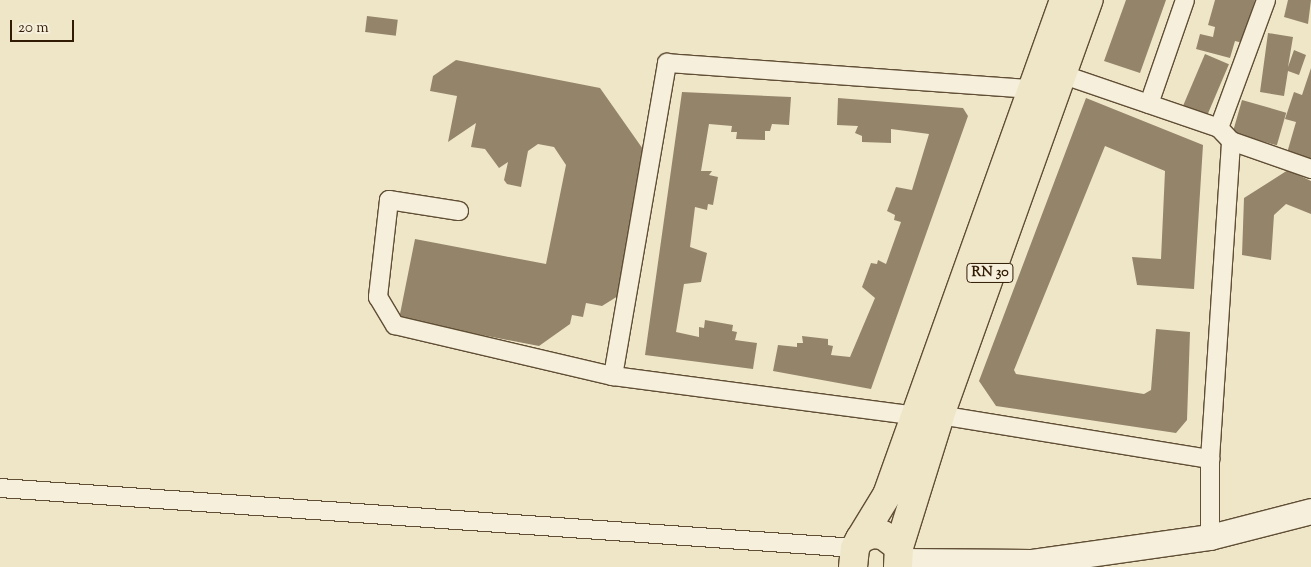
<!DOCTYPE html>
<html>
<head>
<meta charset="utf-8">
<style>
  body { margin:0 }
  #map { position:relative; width:1311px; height:567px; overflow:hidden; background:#efe6c8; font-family:"Sorts Mill Goudy",serif }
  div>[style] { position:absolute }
  .building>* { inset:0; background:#94856a; transform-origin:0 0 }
  .roads { filter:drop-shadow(1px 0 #604e35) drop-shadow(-1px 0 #604e35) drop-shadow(0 1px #604e35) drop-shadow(0 -1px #604e35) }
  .street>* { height:18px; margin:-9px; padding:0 9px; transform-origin:9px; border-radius:9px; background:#f5efdb }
  .secondary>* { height:25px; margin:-12.5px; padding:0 12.5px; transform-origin:12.5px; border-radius:12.5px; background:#f5efdb }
  .primary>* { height:28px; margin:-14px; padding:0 14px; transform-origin:14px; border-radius:14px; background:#efe6c8 }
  span { translate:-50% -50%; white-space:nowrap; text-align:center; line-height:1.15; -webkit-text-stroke:4px #f5efdb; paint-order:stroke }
  .shield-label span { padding:1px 4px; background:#f5efdb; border:1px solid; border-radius:4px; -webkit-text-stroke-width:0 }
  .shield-label { font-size:14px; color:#311b04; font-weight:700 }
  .scale { position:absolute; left:10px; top:20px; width:64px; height:22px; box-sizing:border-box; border:2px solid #311b04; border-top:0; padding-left:6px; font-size:15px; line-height:18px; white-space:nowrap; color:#311b04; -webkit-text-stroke:4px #f5efdb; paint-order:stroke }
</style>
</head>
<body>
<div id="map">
  <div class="building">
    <i style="clip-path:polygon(1126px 0,1166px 0,1140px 73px,1104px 61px)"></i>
    <i style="clip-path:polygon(1215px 0,1255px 0,1243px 43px,1235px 41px,1230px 58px,1196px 49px,1200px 34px,1213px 37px,1215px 27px,1208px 25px)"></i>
    <i style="clip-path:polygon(1288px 0,1311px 0,1308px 24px,1284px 17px)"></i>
    <i style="left:367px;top:16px;width:31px;height:16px;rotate:7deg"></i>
    <i style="clip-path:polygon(1268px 33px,1293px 37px,1288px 67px,1294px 50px,1306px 55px,1299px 75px,1288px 71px,1284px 96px,1260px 92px)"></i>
    <i style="left:1205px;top:54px;width:26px;height:61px;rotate:23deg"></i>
    <i style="clip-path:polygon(456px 60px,600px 88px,645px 152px,618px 296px,602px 306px,586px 303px,583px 317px,572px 315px,570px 324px,539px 346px,399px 319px,415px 239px,546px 264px,566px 165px,554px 147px,538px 144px,528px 151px,521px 187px,507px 184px,504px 180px,508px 162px,499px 168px,485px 149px,471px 147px,476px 123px,448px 142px,457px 96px,430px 91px,433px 76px)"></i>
    <i style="clip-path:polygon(1311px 68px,1311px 161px,1287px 153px,1296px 122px,1285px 119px,1294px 92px,1302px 95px)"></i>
    <i style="clip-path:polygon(682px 92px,791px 97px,789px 125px,772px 124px,770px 131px,765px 131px,765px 140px,736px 139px,737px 132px,731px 132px,732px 126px,709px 124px,701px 171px,712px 171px,709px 175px,718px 177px,713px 205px,708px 204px,707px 210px,695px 207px,690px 247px,707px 253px,701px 282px,684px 284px,676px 332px,699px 337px,699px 327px,704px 328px,705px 320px,733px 325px,732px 331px,737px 332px,735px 340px,757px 343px,753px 369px,645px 355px)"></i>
    <i style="clip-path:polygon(838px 98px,963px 108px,968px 116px,871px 389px,773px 371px,778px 345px,797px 347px,797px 343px,803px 343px,802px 336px,828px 339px,828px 345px,833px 346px,831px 355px,850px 357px,875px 298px,862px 287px,871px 263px,877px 264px,878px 260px,886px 264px,901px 222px,894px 220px,895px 215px,887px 211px,896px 187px,912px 190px,929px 134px,891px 129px,891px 143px,862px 142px,862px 136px,855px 133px,858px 126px,837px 125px)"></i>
    <i style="clip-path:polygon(1086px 98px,1203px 145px,1194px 289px,1137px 285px,1132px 257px,1161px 259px,1165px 171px,1105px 146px,1014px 370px,1016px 374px,1144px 394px,1151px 390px,1156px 329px,1190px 332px,1187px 420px,1176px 433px,996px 406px,979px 381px)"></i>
    <i style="left:1242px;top:100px;width:46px;height:34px;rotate:16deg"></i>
    <i style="clip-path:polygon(1288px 170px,1311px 181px,1311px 214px,1286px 204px,1274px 215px,1271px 260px,1242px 255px,1244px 198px)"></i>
  </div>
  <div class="roads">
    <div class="street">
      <i style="left:1061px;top:74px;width:167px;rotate:18.9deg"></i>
      <i style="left:1219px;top:128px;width:18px;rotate:47deg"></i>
      <i style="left:1231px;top:141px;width:85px;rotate:19.3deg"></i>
      <i style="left:1149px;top:104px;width:110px;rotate:-70.9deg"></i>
      <i style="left:1219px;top:128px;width:136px;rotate:-69.8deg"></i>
      <i style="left:459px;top:211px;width:71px;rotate:-171.1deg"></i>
      <i style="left:389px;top:200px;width:98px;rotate:96.5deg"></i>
      <i style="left:378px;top:297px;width:33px;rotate:59deg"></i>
      <i style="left:395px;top:325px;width:224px;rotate:13.2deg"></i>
      <i style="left:940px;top:415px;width:274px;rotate:9.3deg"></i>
      <i style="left:917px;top:416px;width:307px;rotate:-172.5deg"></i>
      <i style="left:613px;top:376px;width:318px;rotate:-80.2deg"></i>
      <i style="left:667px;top:63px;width:367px;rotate:4.1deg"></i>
      <i style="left:0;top:488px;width:857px;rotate:4.01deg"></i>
      <i style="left:1210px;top:537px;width:78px;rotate:-90deg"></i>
      <i style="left:1210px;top:459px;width:319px;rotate:-86.2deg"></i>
    </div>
    <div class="secondary">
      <i style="left:900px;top:561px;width:132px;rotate:0.4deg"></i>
      <i style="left:1032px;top:562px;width:180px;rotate:-8deg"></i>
      <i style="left:1210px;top:537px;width:104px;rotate:-14.4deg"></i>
    </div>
    <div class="primary">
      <i style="left:860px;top:539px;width:52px;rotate:-58.5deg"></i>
      <i style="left:887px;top:495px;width:526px;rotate:-70.32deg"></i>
      <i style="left:899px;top:547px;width:138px;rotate:-72.7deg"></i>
      <i style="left:940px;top:415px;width:441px;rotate:-70.3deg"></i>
      <i style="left:853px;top:567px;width:19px;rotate:-84deg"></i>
      <i style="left:855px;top:548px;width:10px;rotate:-61deg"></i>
      <i style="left:860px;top:539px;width:13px;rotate:-23deg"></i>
      <i style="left:872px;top:534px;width:11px;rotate:5deg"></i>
      <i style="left:883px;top:535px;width:20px;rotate:37deg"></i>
      <i style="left:899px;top:547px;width:20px;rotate:93deg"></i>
    </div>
  </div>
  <div class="shield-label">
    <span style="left:990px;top:273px">RN 30</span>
  </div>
  <div class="scale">20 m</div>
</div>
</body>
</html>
